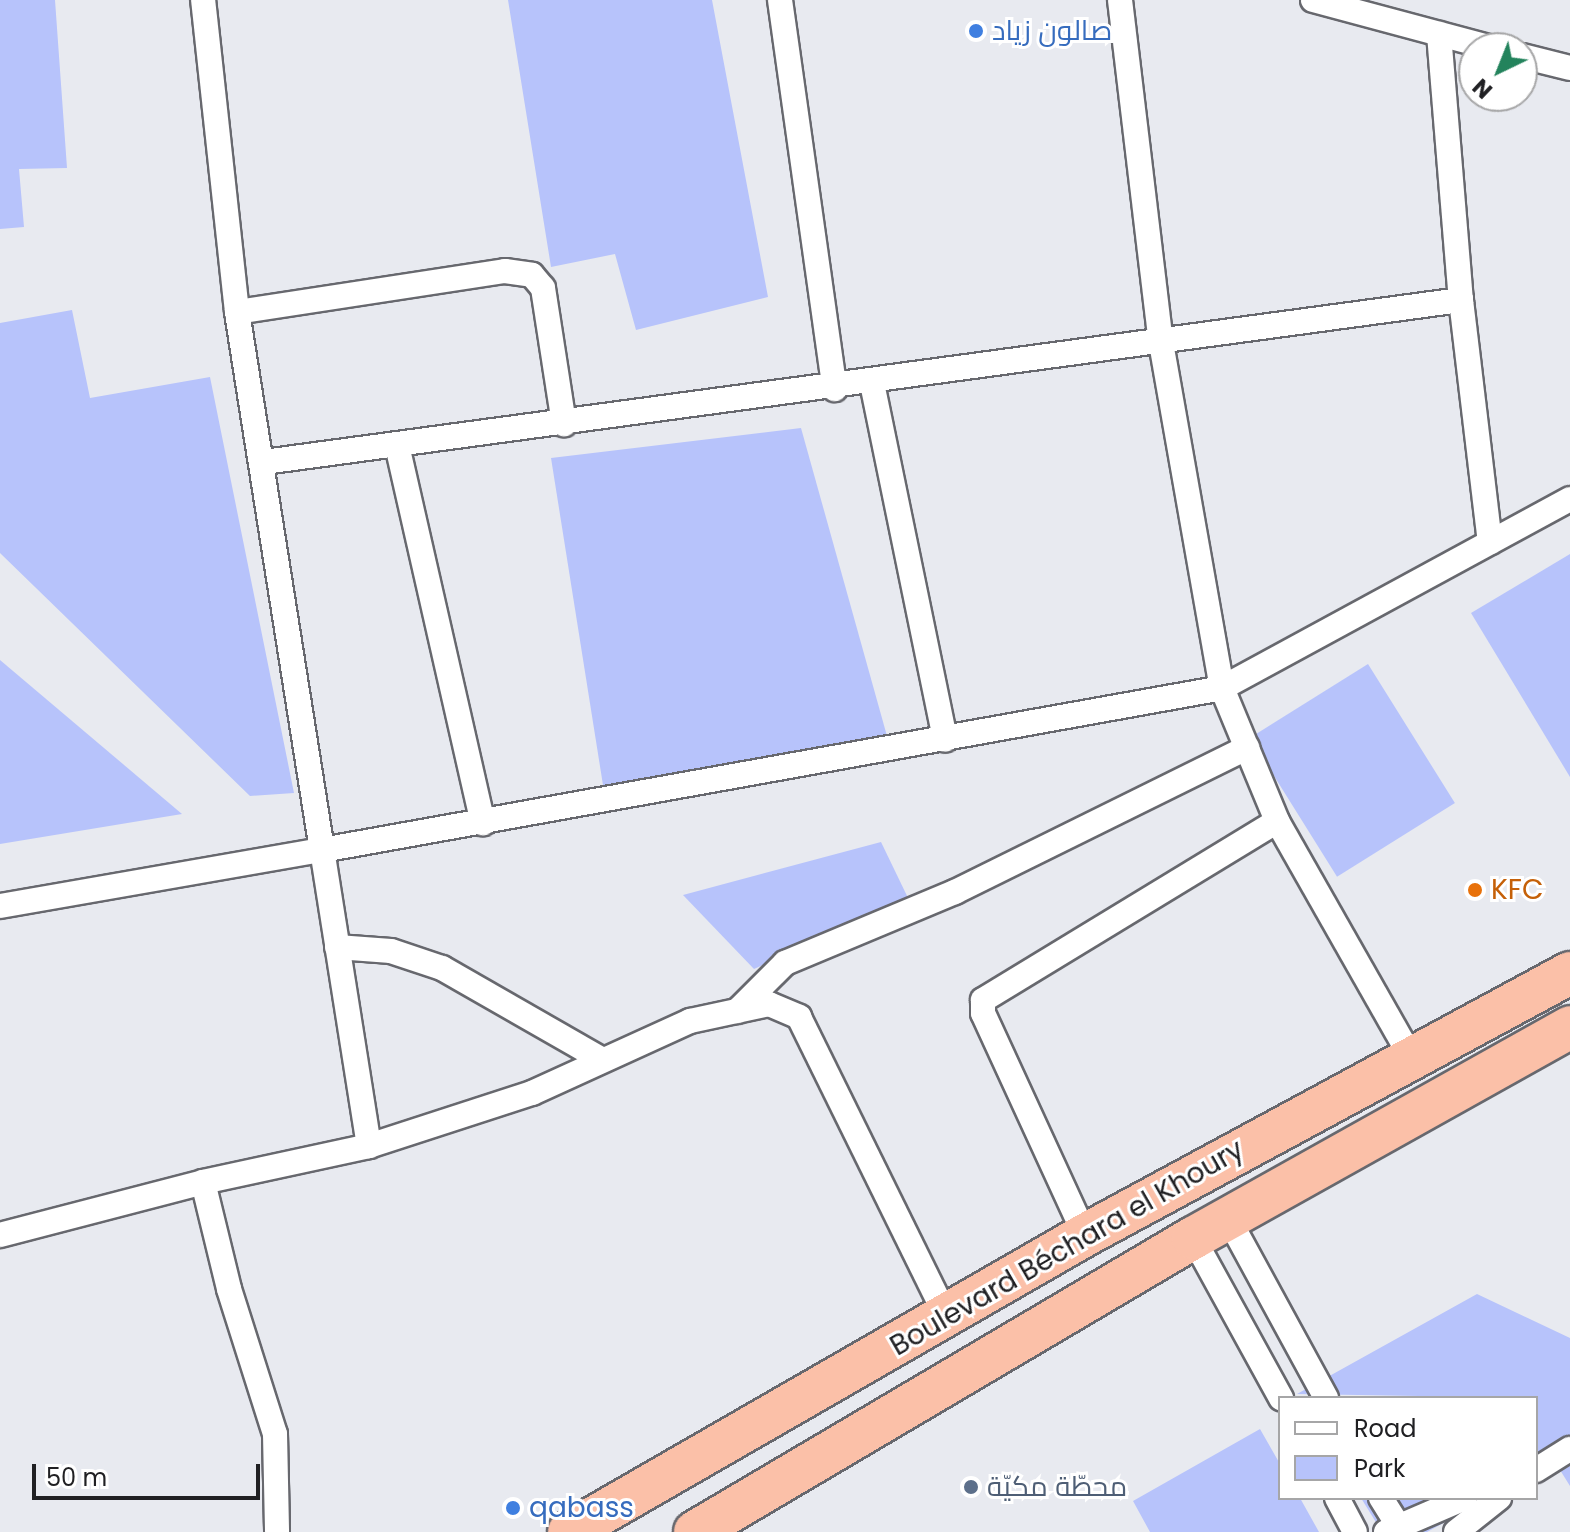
<!DOCTYPE html>
<html>
<head>
<meta charset="utf-8">
<style>
  body { margin:0 }
  #map { position:relative; width:1570px; height:1532px; overflow:hidden; background:#e8eaf0; font-family:Poppins,Cairo,sans-serif }
  div>[style] { position:absolute }
  .green>* { inset:0; background:#b7c3fb; transform-origin:0 0 }
  .roads { filter:drop-shadow(2px 0 #67686e) drop-shadow(-2px 0 #67686e) drop-shadow(0 2px #67686e) drop-shadow(0 -2px #67686e) }
  .minor>* { height:24px; margin:-12px; padding:0 12px; transform-origin:12px; border-radius:12px; background:#fff }
  .trunk>* { height:42px; margin:-21px; padding:0 21px; transform-origin:21px; border-radius:21px; background:#fbc0a8 }
  .dots>* { width:22px; height:22px; translate:-50% -50%; box-sizing:border-box; border:4px solid #fff; border-radius:50% }
  span { translate:-50% -50%; white-space:nowrap; text-align:center; line-height:1.15; -webkit-text-stroke:6px #fff; paint-order:stroke }
  .shop-label { font-size:28px; color:#366cbe }
  .left { translate:0 -50%; text-align:left }
  .food-label { font-size:28px; color:#c56008 }
  .street-label { font-size:28px; color:#202023 }
  .service-label { font-size:28px; color:#4e5e75 }
  .legend { position:absolute; left:1278px; top:1396px; width:260px; height:104px; box-sizing:border-box; background:#fff; border:2px solid #a6a6a7; margin:0; padding:10px 14px; list-style:none; font-size:24px; color:#202023 }
  .legend li { display:flex; align-items:center; gap:16px; height:40px }
  .legend b { width:40px; border:2px solid #a6a6a7 }
  .north { position:absolute; left:1458px; top:32px; width:80px; height:80px; box-sizing:border-box; background:#fff; border:2px solid #a6a6a7; border-radius:50%; rotate:223deg; font-size:22px; font-weight:700; line-height:32px; text-align:center; color:#202023 }
  .north::after { content:''; display:block; margin:auto; width:28px; height:36px; background:#23835c; clip-path:polygon(50% 0,100% 100%,50% 72%,0 100%) }
  .scale { position:absolute; left:32px; top:1464px; width:228px; height:36px; box-sizing:border-box; border:4px solid #202023; border-top:0; padding-left:10px; font-size:24px; line-height:28px; white-space:nowrap; color:#202023; -webkit-text-stroke:6px #fff; paint-order:stroke }
</style>
</head>
<body>
<div id="map">
  <div class="green">
    <i style="clip-path:polygon(0 0,55px 0,67px 168px,19px 169px,24px 227px,0 229px)"></i>
    <i style="clip-path:polygon(508px 0,712px 0,768px 297px,636px 330px,615px 254px,551px 267px)"></i>
    <i style="clip-path:polygon(72px 310px,90px 398px,210px 377px,294px 793px,250px 796px,0 553px,0 323px)"></i>
    <i style="clip-path:polygon(801px 428px,892px 754px,606px 804px,551px 458px)"></i>
    <i style="clip-path:polygon(1570px 554px,1570px 777px,1471px 613px)"></i>
    <i style="clip-path:polygon(0 660px,182px 814px,0 844px)"></i>
    <i style="left:1368px;top:664px;width:164px;height:139px;rotate:58deg"></i>
    <i style="clip-path:polygon(881px 842px,909px 900px,754px 969px,683px 895px)"></i>
    <i style="clip-path:polygon(1477px 1294px,1570px 1338px,1570px 1486px,1555px 1462px,1536px 1472px,1536px 1398px,1297px 1394px)"></i>
    <i style="clip-path:polygon(1260px 1429px,1280px 1464px,1280px 1498px,1300px 1498px,1319px 1532px,1150px 1532px,1133px 1501px)"></i>
    <i style="clip-path:polygon(1361px 1498px,1489px 1498px,1427px 1532px,1382px 1532px)"></i>
  </div>
  <div class="roads">
    <div class="minor">
      <i style="left:780px;top:0;width:393px;rotate:82deg"></i>
      <i style="left:1120px;top:0;width:339px;rotate:83.2deg"></i>
      <i style="left:1160px;top:337px;width:356px;rotate:80deg"></i>
      <i style="left:1222px;top:688px;width:144px;rotate:67.5deg"></i>
      <i style="left:1277px;top:821px;width:269px;rotate:60.4deg"></i>
      <i style="left:1313px;top:0;width:185px;rotate:15deg"></i>
      <i style="left:1439px;top:34px;width:267px;rotate:85.3deg"></i>
      <i style="left:1461px;top:300px;width:244px;rotate:83.2deg"></i>
      <i style="left:1522px;top:56px;width:49px;rotate:14deg"></i>
      <i style="left:237px;top:312px;width:271px;rotate:-8.7deg"></i>
      <i style="left:505px;top:271px;width:27px;rotate:8deg"></i>
      <i style="left:532px;top:275px;width:17px;rotate:50deg"></i>
      <i style="left:543px;top:288px;width:138px;rotate:81.2deg"></i>
      <i style="left:872px;top:383px;width:364px;rotate:78.4deg"></i>
      <i style="left:397px;top:445px;width:388px;rotate:77.2deg"></i>
      <i style="left:264px;top:462px;width:1208px;rotate:-7.71deg"></i>
      <i style="left:0;top:906px;width:327px;rotate:-9.9deg"></i>
      <i style="left:322px;top:850px;width:545px;rotate:-98.98deg"></i>
      <i style="left:237px;top:312px;width:314px;rotate:-96.2deg"></i>
      <i style="left:337px;top:947px;width:54px;rotate:4.2deg"></i>
      <i style="left:391px;top:951px;width:54px;rotate:18.4deg"></i>
      <i style="left:442px;top:968px;width:183px;rotate:29.8deg"></i>
      <i style="left:737px;top:1011px;width:68px;rotate:-45deg"></i>
      <i style="left:785px;top:963px;width:184px;rotate:-22.7deg"></i>
      <i style="left:955px;top:892px;width:326px;rotate:-26.3deg"></i>
      <i style="left:369px;top:1146px;width:300px;rotate:-99deg"></i>
      <i style="left:322px;top:850px;width:914px;rotate:-10.2deg"></i>
      <i style="left:1222px;top:688px;width:396px;rotate:-28.5deg"></i>
      <i style="left:203px;top:1182px;width:110px;rotate:76.3deg"></i>
      <i style="left:229px;top:1289px;width:152px;rotate:72.4deg"></i>
      <i style="left:275px;top:1434px;width:98px;rotate:88.8deg"></i>
      <i style="left:1228px;top:1218px;width:205px;rotate:61.4deg"></i>
      <i style="left:0;top:1235px;width:210px;rotate:-14.6deg"></i>
      <i style="left:203px;top:1182px;width:170px;rotate:-12.2deg"></i>
      <i style="left:369px;top:1146px;width:171px;rotate:-18deg"></i>
      <i style="left:532px;top:1093px;width:174px;rotate:-24.5deg"></i>
      <i style="left:690px;top:1021px;width:81px;rotate:-12.1deg"></i>
      <i style="left:769px;top:1004px;width:33px;rotate:23deg"></i>
      <i style="left:799px;top:1017px;width:333px;rotate:63.8deg"></i>
      <i style="left:1085px;top:1235px;width:244px;rotate:-114.7deg"></i>
      <i style="left:983px;top:1013px;width:13px;rotate:-90deg"></i>
      <i style="left:983px;top:1000px;width:344px;rotate:-31.3deg"></i>
      <i style="left:1193px;top:1238px;width:183px;rotate:61.2deg"></i>
      <i style="left:1536px;top:1470px;width:40px;rotate:-32deg"></i>
      <i style="left:1337px;top:1498px;width:38px;rotate:62deg"></i>
      <i style="left:1381px;top:1498px;width:40px;rotate:58deg"></i>
      <i style="left:1386px;top:1532px;width:86px;rotate:-23.3deg"></i>
      <i style="left:1456px;top:1532px;width:55px;rotate:-38.3deg"></i>
    </div>
    <div class="trunk">
      <i style="left:569px;top:1532px;width:595px;rotate:-29.92deg"></i>
      <i style="left:1085px;top:1235px;width:551px;rotate:-28.38deg"></i>
      <i style="left:695px;top:1532px;width:578px;rotate:-30.56deg"></i>
      <i style="left:1193px;top:1238px;width:432px;rotate:-29.2deg"></i>
    </div>
  </div>
  <div class="dots">
    <i style="left:976px;top:31px;background:#3f7fe0"></i>
    <i style="left:1475px;top:890px;background:#e8710a"></i>
    <i style="left:971px;top:1487px;background:#5c6f8a"></i>
    <i style="left:513px;top:1508px;background:#3f7fe0"></i>
  </div>
  <div class="shop-label">
    <span class="left" style="left:992px;top:31px">صالون زياد</span>
    <span class="left" style="left:529px;top:1508px">qabass</span>
  </div>
  <div class="food-label">
    <span class="left" style="left:1491px;top:890px">KFC</span>
  </div>
  <div class="street-label">
    <span style="left:1067px;top:1248px;rotate:-30deg">Boulevard Béchara el Khoury</span>
  </div>
  <div class="service-label">
    <span class="left" style="left:987px;top:1487px">محطّة مكيّة</span>
  </div>
  <ul class="legend">
  <li><b style="height:10px;background:#fff"></b>Road</li>
  <li><b style="height:22px;background:#b7c3fb"></b>Park</li>
  </ul>
  <div class="north">N</div>
  <div class="scale">50 m</div>
</div>
</body>
</html>
